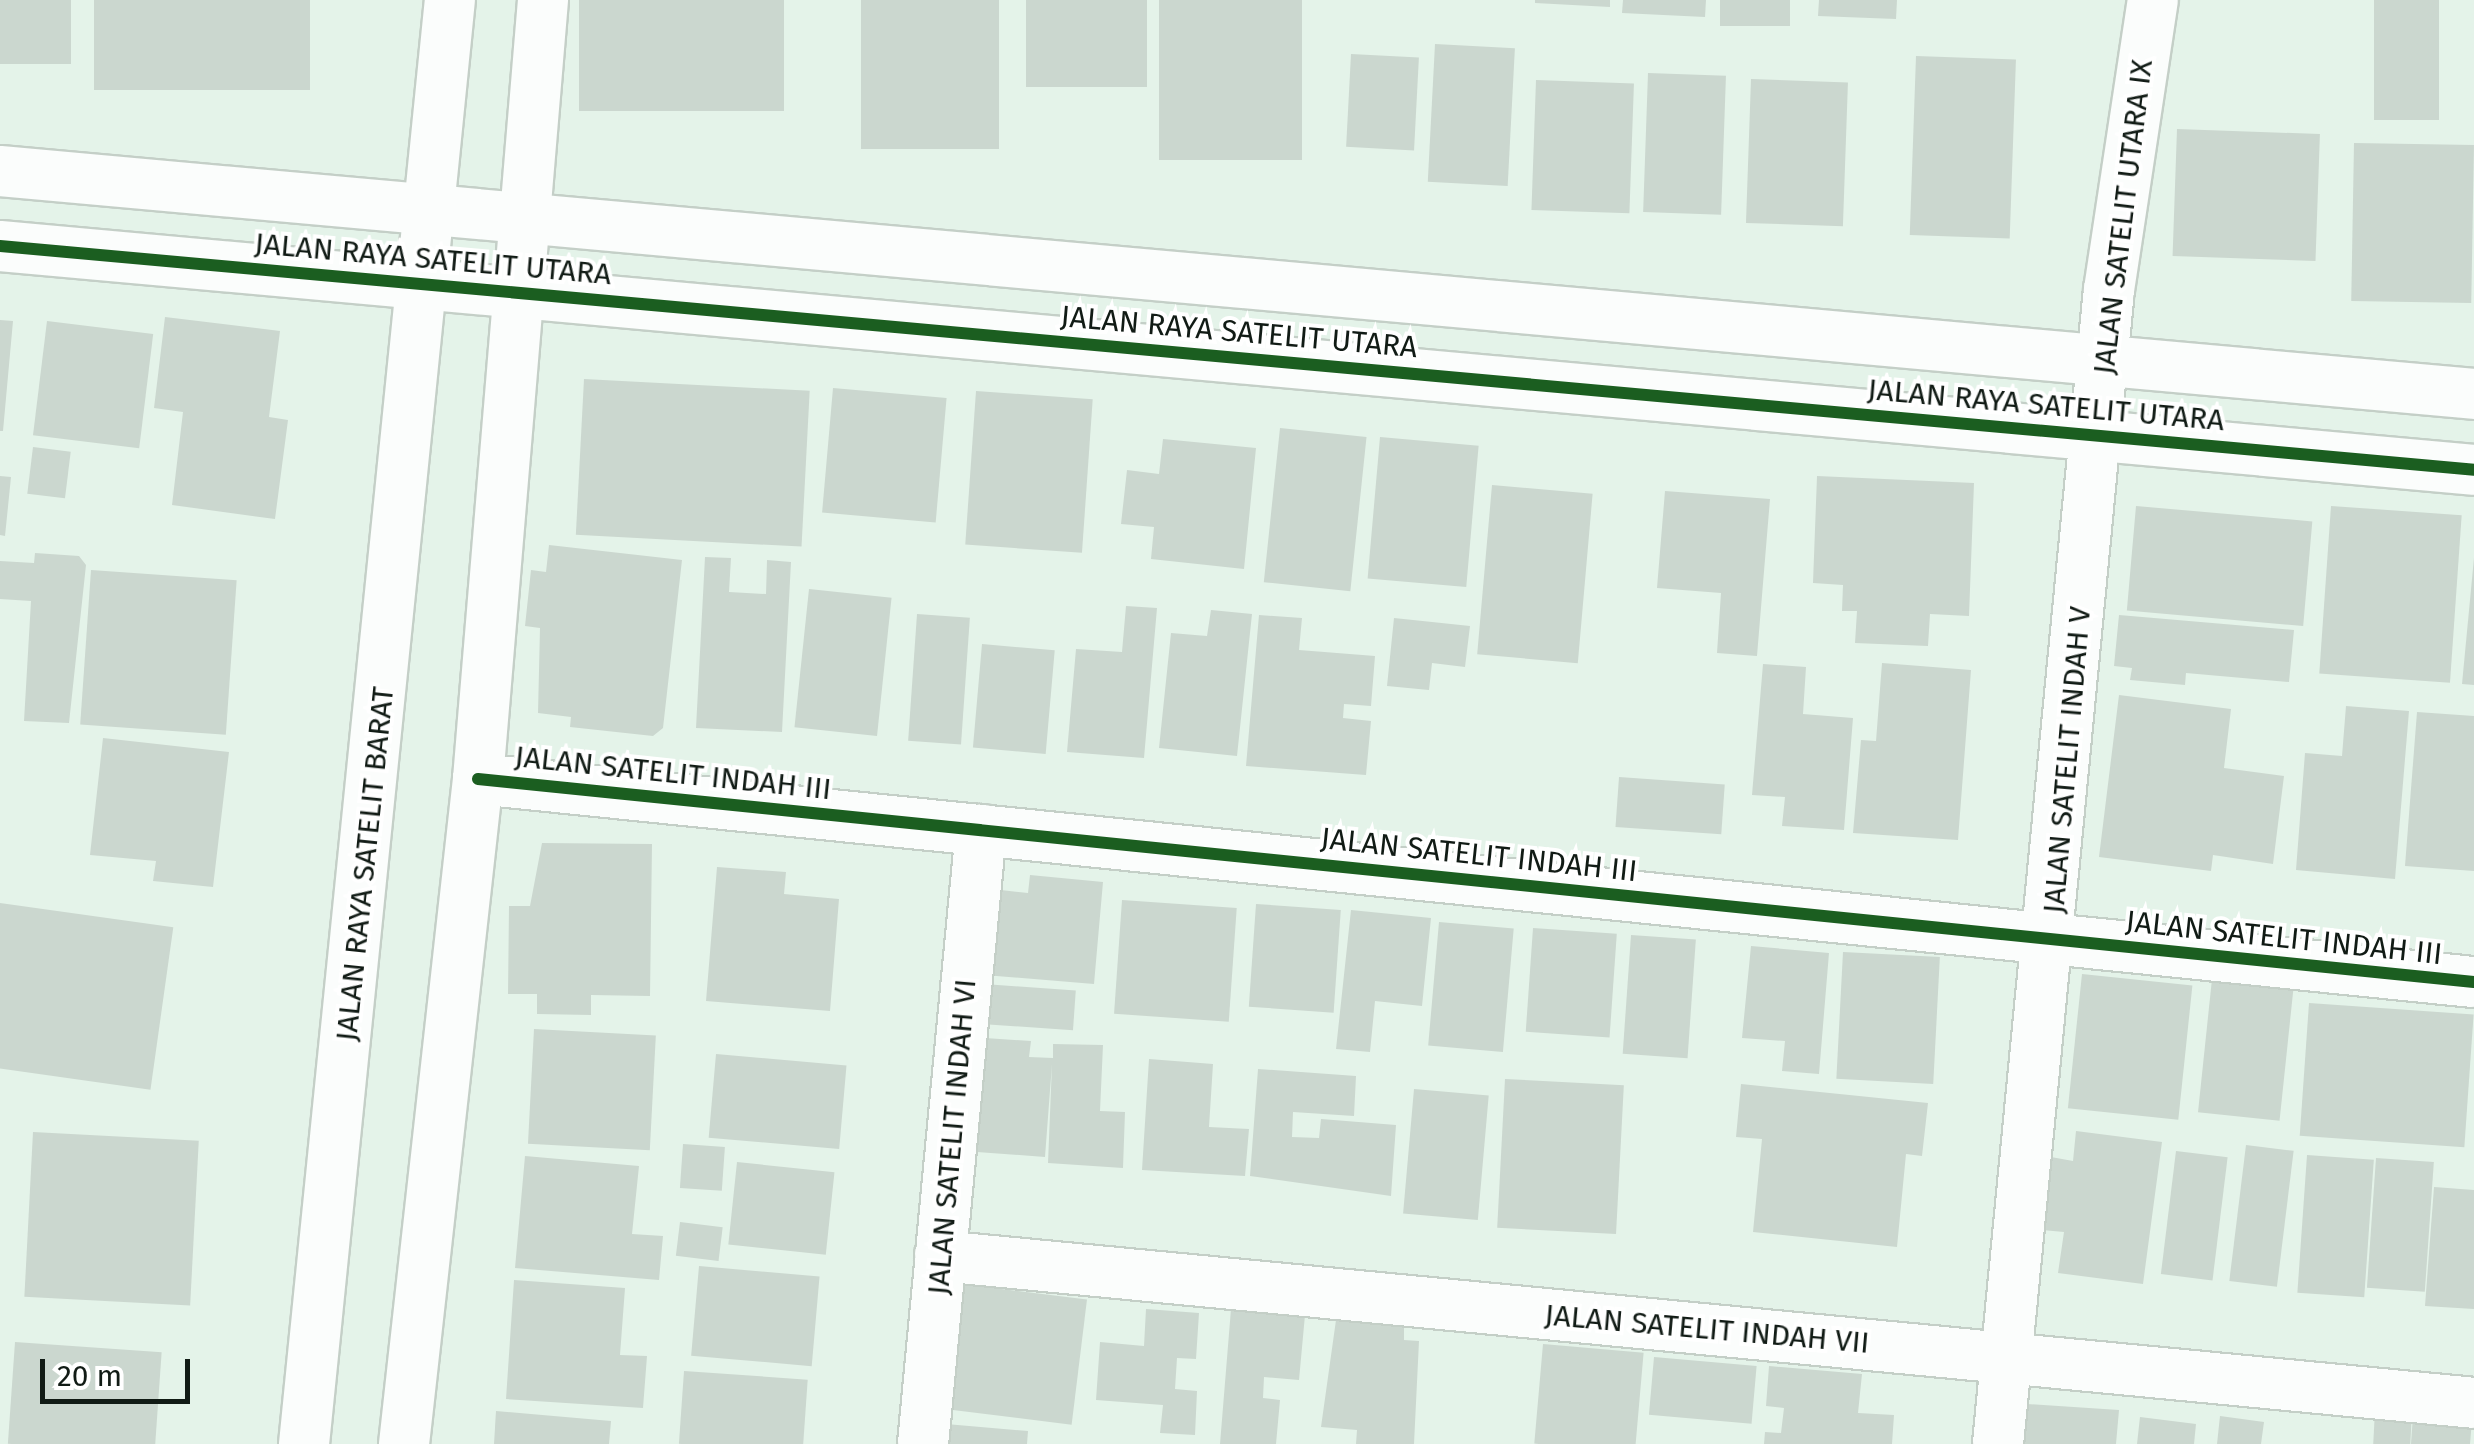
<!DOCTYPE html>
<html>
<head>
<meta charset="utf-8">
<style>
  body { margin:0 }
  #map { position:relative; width:2474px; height:1444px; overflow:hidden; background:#e4f3e9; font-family:"Fira Sans",sans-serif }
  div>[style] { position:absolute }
  .building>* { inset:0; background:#cbd7cf; transform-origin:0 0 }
  .roads { filter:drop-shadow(2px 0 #c4cfc7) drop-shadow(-2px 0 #c4cfc7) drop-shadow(0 2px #c4cfc7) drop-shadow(0 -2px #c4cfc7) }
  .minor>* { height:50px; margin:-25px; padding:0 25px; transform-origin:25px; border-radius:25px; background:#fbfdfc }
  .cycleway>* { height:12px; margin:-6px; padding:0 6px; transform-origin:6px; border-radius:6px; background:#1b5e20 }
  span { translate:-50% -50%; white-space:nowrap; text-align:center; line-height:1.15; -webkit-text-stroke:8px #fff; paint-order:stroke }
  .street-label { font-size:30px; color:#111b15 }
  .scale { position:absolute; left:40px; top:1359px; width:150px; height:45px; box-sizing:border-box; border:5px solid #111b15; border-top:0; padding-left:12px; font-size:30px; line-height:35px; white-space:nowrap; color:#111b15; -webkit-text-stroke:8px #fff; paint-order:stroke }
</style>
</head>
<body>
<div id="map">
  <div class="building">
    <i style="left:0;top:0;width:71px;height:64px"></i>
    <i style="left:94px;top:0;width:216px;height:90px"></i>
    <i style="left:579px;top:0;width:205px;height:111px"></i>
    <i style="left:861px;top:0;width:138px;height:149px"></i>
    <i style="left:1026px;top:0;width:121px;height:87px"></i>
    <i style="left:1159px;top:0;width:143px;height:160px"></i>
    <i style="clip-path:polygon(1535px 0,1610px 0,1610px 7px,1535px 3px)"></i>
    <i style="clip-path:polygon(1623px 0,1706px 0,1705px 17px,1622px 13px)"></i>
    <i style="left:1720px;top:0;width:70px;height:26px"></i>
    <i style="clip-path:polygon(1819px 0,1897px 0,1896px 19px,1818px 16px)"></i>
    <i style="left:2374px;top:0;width:65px;height:120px"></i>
    <i style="left:1435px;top:44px;width:80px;height:138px;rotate:3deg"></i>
    <i style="left:1351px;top:54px;width:68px;height:93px;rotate:3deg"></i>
    <i style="left:1916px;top:56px;width:100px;height:179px;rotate:2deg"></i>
    <i style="left:1648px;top:73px;width:78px;height:139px;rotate:2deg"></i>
    <i style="left:1751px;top:79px;width:97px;height:144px;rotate:2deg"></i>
    <i style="left:1536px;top:80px;width:98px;height:130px;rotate:2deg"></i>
    <i style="left:2177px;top:129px;width:143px;height:127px;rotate:2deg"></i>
    <i style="left:2354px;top:143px;width:120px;height:158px;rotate:1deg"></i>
    <i style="clip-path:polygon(165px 317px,280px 331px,269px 417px,288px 420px,275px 519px,172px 505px,183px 412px,154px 408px)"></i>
    <i style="clip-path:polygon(0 320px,13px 321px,3px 431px,0 431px)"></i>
    <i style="left:47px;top:321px;width:107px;height:115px;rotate:7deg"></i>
    <i style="left:584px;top:379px;width:226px;height:156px;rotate:3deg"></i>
    <i style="left:833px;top:388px;width:114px;height:125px;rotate:5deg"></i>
    <i style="left:976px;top:391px;width:117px;height:154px;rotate:4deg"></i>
    <i style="left:1280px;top:428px;width:87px;height:155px;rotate:6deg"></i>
    <i style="left:1380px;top:437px;width:99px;height:142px;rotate:5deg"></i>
    <i style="clip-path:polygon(1163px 439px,1256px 448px,1244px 569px,1151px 559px,1154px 527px,1121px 524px,1127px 470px,1159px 474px)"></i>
    <i style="left:33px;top:447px;width:38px;height:47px;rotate:7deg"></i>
    <i style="clip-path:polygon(0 476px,11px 477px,5px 536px,0 535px)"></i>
    <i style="clip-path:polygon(1817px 476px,1974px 483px,1969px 616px,1930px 614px,1928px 646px,1855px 643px,1857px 611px,1842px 611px,1843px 585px,1813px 583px)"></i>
    <i style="left:1492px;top:485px;width:101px;height:170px;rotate:5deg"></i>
    <i style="clip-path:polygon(1665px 491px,1770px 499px,1757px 656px,1717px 653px,1721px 593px,1657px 588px)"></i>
    <i style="left:2136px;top:506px;width:177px;height:105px;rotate:5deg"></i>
    <i style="left:2331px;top:506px;width:131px;height:168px;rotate:4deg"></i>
    <i style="clip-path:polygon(549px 545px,682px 560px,663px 728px,653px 736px,570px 727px,571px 717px,538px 713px,540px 628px,525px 626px,531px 570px,546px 572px)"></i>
    <i style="clip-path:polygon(35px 553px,79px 556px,86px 565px,69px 723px,24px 721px,31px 601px,0 599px,0 561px,34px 563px)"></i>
    <i style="clip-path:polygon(705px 557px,731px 558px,729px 592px,766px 594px,767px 560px,791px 562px,782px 732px,696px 728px)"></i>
    <i style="clip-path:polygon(2474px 558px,2474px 685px,2462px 684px)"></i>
    <i style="left:91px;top:570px;width:146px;height:155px;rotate:4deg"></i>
    <i style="left:809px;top:589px;width:83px;height:139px;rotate:6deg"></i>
    <i style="clip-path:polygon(1126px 606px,1157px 608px,1144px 758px,1067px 752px,1076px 649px,1122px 652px)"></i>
    <i style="clip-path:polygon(1211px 610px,1252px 614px,1237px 756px,1159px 748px,1171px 633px,1207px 636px)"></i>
    <i style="left:917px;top:614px;width:53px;height:127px;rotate:4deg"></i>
    <i style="clip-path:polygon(1259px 615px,1302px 618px,1299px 650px,1375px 656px,1371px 706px,1344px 704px,1343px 718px,1371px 721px,1366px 775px,1246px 766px)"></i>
    <i style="clip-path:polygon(2119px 615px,2294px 630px,2289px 682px,2186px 673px,2185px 685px,2130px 680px,2132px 668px,2114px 666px)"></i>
    <i style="clip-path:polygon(1394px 618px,1470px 626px,1465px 667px,1432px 663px,1429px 690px,1387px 686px)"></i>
    <i style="left:982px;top:644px;width:73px;height:104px;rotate:5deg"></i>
    <i style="clip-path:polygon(1882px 663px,1971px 670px,1958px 840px,1853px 833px,1861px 740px,1876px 741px)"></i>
    <i style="clip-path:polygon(1763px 664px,1806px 667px,1803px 714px,1853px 718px,1844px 830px,1782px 826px,1785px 797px,1752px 795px)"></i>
    <i style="clip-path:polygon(2119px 695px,2231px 709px,2224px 768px,2284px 776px,2273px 864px,2213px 855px,2211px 871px,2099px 857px)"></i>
    <i style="clip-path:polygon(2346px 706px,2409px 711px,2395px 879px,2296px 870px,2305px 753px,2342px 756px)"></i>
    <i style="clip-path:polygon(2417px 712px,2474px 716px,2474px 871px,2405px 866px)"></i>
    <i style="clip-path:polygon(103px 738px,229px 752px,213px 887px,153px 881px,156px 861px,90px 855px)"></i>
    <i style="left:1619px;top:777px;width:106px;height:50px;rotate:4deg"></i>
    <i style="clip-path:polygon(542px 843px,652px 844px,650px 996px,591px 995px,591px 1015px,537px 1014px,537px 994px,508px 994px,509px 906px,530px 906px)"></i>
    <i style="clip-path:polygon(717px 867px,786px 872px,784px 894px,839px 899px,830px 1011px,706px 1001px)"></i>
    <i style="clip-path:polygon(1030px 875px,1103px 882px,1094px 984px,984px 975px,992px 889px,1028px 893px)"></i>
    <i style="left:1122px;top:900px;width:115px;height:114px;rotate:4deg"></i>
    <i style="left:0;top:903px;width:175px;height:164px;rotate:8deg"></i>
    <i style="left:1256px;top:904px;width:85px;height:103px;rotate:4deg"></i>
    <i style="clip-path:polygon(1351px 910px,1431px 918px,1422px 1006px,1375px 1001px,1370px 1052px,1336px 1049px)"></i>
    <i style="left:1439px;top:922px;width:75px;height:124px;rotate:5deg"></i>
    <i style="left:1533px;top:928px;width:84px;height:104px;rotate:4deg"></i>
    <i style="left:1631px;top:935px;width:65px;height:119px;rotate:4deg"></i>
    <i style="clip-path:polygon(1751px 946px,1829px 953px,1819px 1074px,1782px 1071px,1785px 1041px,1742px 1038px)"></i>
    <i style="left:1843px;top:952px;width:97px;height:127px;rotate:3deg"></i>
    <i style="left:2082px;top:974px;width:111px;height:135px;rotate:6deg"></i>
    <i style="left:2212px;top:979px;width:82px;height:134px;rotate:6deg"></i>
    <i style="left:984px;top:984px;width:92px;height:40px;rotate:4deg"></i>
    <i style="left:2309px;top:1003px;width:165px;height:133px;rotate:4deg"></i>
    <i style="left:534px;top:1029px;width:122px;height:115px;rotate:3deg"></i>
    <i style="clip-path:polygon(985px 1038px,1031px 1041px,1029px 1057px,1053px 1058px,1053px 1044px,1103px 1045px,1100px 1111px,1125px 1112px,1123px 1168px,1048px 1163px,1052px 1064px,1045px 1157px,977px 1152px)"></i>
    <i style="left:716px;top:1054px;width:131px;height:84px;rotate:5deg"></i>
    <i style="clip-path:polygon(1149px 1059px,1213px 1064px,1209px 1127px,1249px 1129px,1245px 1176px,1142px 1170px)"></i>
    <i style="clip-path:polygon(1258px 1069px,1356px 1076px,1354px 1116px,1293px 1112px,1292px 1137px,1319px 1138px,1321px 1119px,1396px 1125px,1391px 1196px,1250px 1176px)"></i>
    <i style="left:1505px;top:1079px;width:119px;height:149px;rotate:3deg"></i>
    <i style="clip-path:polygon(1741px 1084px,1928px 1103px,1922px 1156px,1906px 1154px,1897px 1247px,1753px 1232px,1762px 1139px,1736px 1137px)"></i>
    <i style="left:1414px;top:1089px;width:75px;height:125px;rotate:5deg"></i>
    <i style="clip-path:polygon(2076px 1131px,2162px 1142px,2143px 1284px,2058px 1273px,2064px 1232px,2042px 1230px,2051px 1157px,2073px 1161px)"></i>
    <i style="left:33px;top:1132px;width:166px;height:165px;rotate:3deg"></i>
    <i style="left:683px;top:1144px;width:42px;height:44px;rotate:4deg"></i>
    <i style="left:2246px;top:1145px;width:48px;height:137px;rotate:7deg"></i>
    <i style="left:2176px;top:1151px;width:52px;height:124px;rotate:7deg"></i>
    <i style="left:2307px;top:1155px;width:67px;height:138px;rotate:4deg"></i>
    <i style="clip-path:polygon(525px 1156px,639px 1166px,632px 1234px,663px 1236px,659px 1280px,515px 1268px)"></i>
    <i style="left:2376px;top:1158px;width:58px;height:130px;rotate:4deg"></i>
    <i style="left:737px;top:1162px;width:98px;height:83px;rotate:6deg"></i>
    <i style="clip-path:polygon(2434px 1187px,2474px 1190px,2474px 1309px,2425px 1306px)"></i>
    <i style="left:680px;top:1222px;width:43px;height:34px;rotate:7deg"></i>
    <i style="left:699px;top:1266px;width:121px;height:90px;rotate:5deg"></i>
    <i style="clip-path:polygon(514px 1280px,625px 1288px,620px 1355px,647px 1356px,643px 1408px,506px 1399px)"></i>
    <i style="left:952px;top:1283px;width:136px;height:126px;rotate:7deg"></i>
    <i style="clip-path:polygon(1146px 1309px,1199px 1313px,1196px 1359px,1177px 1358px,1175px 1389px,1197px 1391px,1195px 1435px,1160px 1433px,1163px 1405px,1096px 1400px,1100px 1342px,1144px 1346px)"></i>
    <i style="clip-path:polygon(1231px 1309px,1305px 1315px,1299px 1380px,1264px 1377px,1263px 1398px,1280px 1400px,1276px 1444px,1220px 1444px)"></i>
    <i style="clip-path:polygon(1336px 1320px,1404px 1323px,1404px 1340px,1419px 1341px,1414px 1444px,1356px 1444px,1357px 1430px,1321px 1427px)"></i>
    <i style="left:15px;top:1342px;width:147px;height:102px;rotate:4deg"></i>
    <i style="left:1543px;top:1344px;width:101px;height:100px;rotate:5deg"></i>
    <i style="left:1654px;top:1357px;width:103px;height:58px;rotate:5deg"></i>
    <i style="clip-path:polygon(1769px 1366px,1862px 1374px,1858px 1413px,1894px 1415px,1892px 1444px,1764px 1444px,1765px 1432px,1781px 1433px,1784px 1408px,1766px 1406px)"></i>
    <i style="left:684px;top:1371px;width:124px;height:73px;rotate:4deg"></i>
    <i style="clip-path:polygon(2027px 1404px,2119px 1410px,2116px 1444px,2024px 1444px)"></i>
    <i style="left:2375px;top:1410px;width:37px;height:34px;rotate:3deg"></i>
    <i style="clip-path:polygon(496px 1411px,611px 1421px,609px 1444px,494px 1444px)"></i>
    <i style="clip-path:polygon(2413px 1415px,2472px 1420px,2470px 1444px,2411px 1444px)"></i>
    <i style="clip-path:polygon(2220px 1416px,2264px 1422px,2261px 1444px,2217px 1444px)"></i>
    <i style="clip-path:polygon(2140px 1417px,2196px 1424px,2194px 1444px,2137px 1444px)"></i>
    <i style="clip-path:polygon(946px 1424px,1028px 1431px,1027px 1444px,945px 1444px)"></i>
  </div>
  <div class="roads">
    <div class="minor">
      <i style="left:0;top:171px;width:2484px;rotate:5.15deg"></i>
      <i style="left:0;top:246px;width:2484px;rotate:5.17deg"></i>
      <i style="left:478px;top:779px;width:2006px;rotate:5.81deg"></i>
      <i style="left:940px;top:1256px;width:1541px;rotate:5.47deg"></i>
      <i style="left:304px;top:1444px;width:1451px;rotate:-84.23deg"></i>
      <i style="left:404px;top:1444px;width:669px;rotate:-83.65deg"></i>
      <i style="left:478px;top:779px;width:782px;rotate:-85.23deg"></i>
      <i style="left:923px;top:1444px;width:617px;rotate:-84.6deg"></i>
      <i style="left:1998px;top:1444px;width:1159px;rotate:-84.51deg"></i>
      <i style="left:2109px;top:290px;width:293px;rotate:-81.4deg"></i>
    </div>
  </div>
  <div class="cycleway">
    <i style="left:0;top:246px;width:2484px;rotate:5.17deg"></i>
    <i style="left:478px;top:779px;width:2006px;rotate:5.81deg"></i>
  </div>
  <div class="street-label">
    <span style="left:2123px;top:217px;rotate:-83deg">JALAN SATELIT UTARA IX</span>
    <span style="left:433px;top:259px;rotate:5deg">JALAN RAYA SATELIT UTARA</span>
    <span style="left:1239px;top:332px;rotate:5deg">JALAN RAYA SATELIT UTARA</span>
    <span style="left:2046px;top:405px;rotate:5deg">JALAN RAYA SATELIT UTARA</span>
    <span style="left:2067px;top:760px;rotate:-85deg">JALAN SATELIT INDAH V</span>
    <span style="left:673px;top:773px;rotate:6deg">JALAN SATELIT INDAH III</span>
    <span style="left:1479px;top:855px;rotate:6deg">JALAN SATELIT INDAH III</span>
    <span style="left:365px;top:864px;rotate:-84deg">JALAN RAYA SATELIT BARAT</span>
    <span style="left:2284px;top:938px;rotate:6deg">JALAN SATELIT INDAH III</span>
    <span style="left:952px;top:1137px;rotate:-85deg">JALAN SATELIT INDAH VI</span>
    <span style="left:1707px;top:1329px;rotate:5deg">JALAN SATELIT INDAH VII</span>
  </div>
  <div class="scale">20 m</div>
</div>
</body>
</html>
